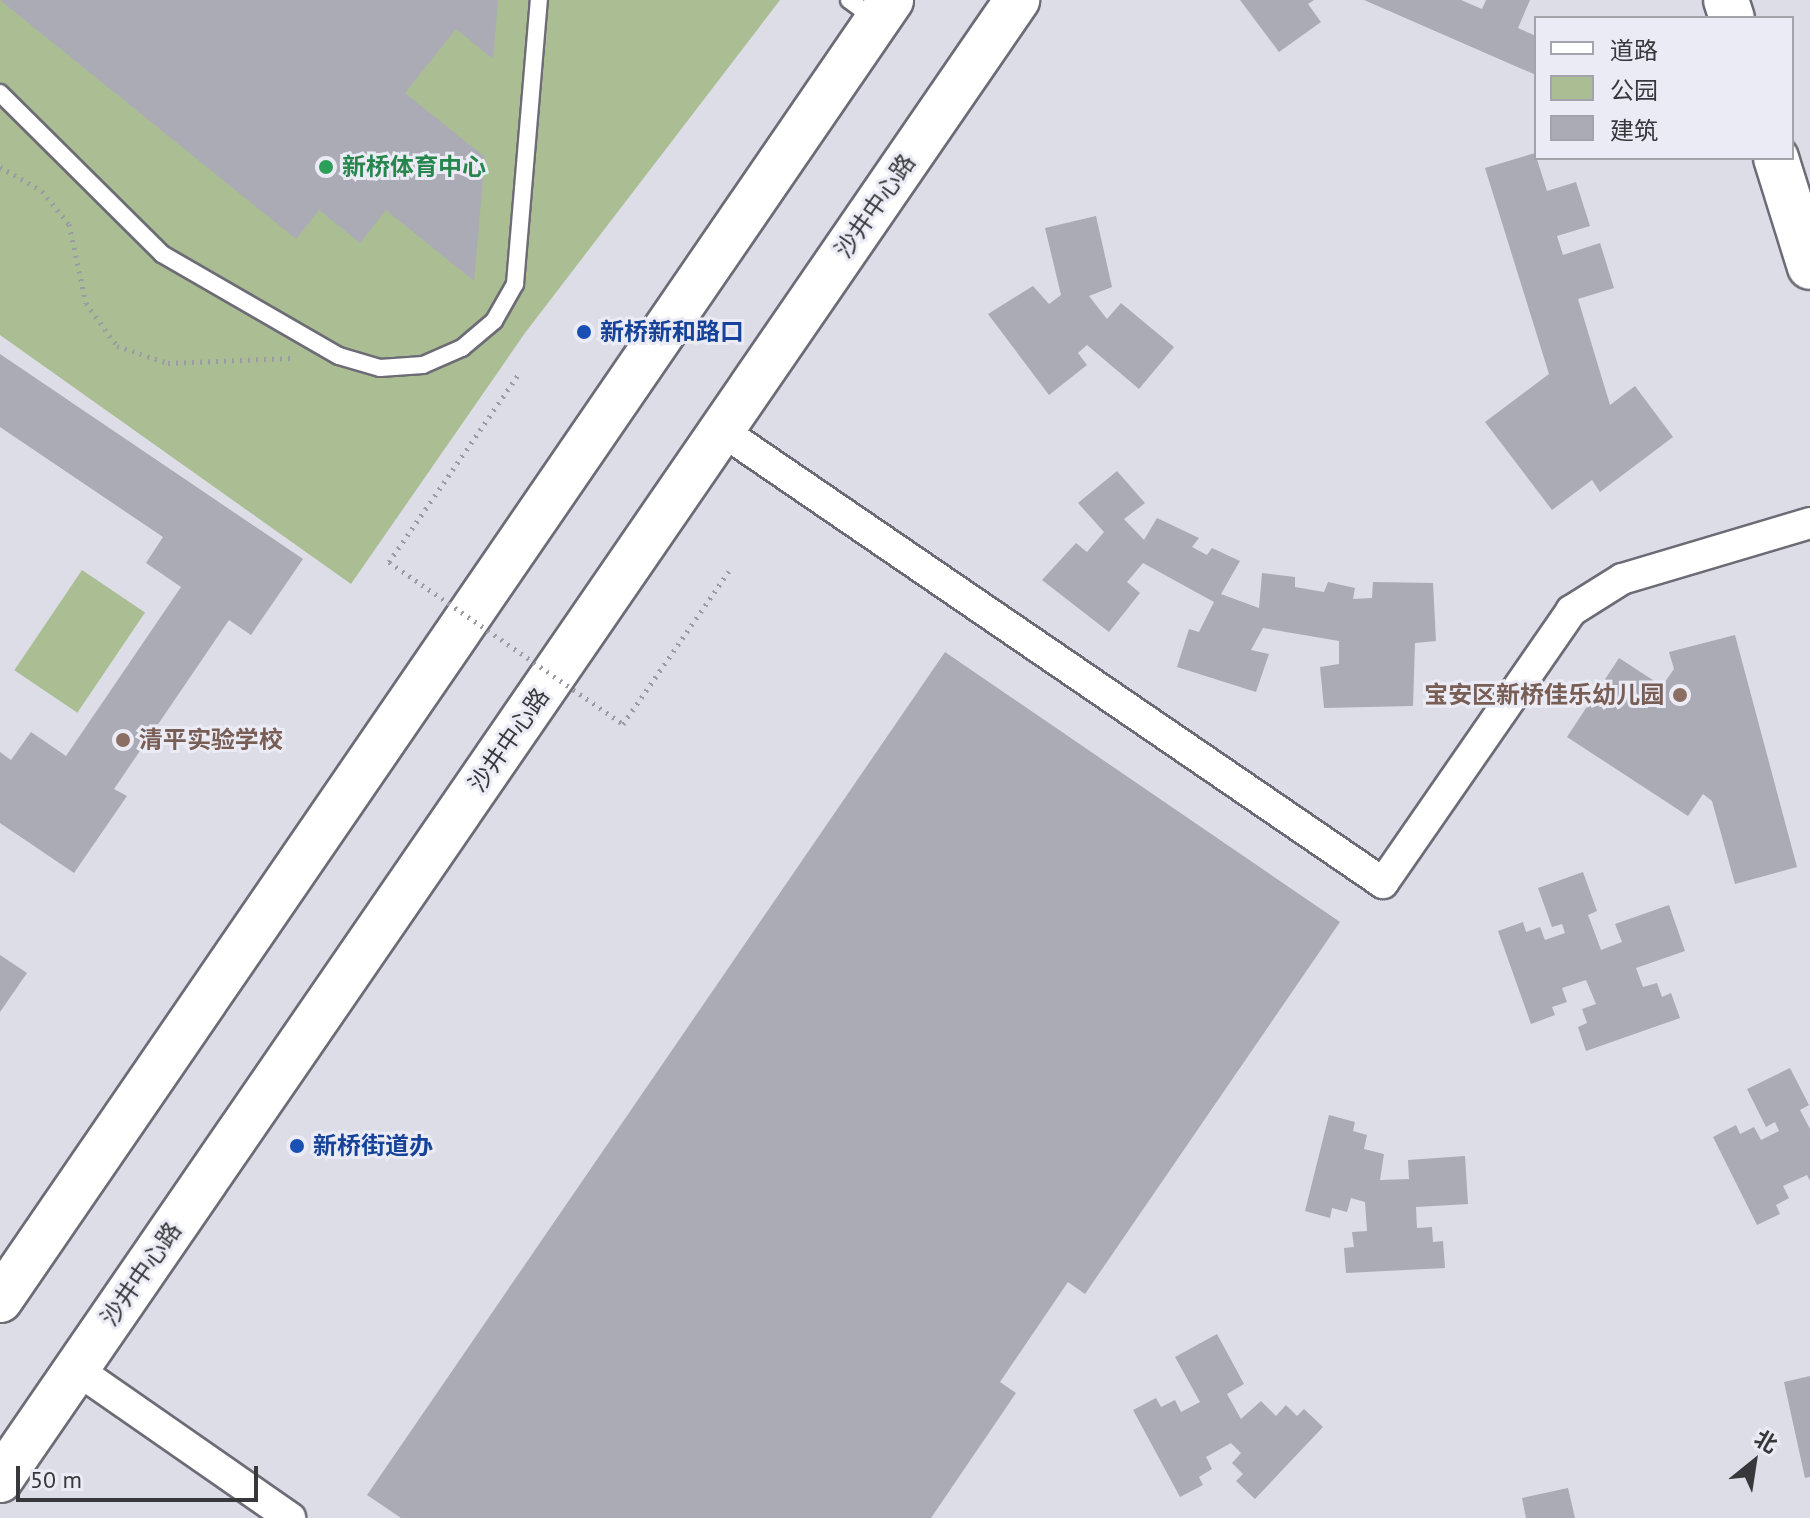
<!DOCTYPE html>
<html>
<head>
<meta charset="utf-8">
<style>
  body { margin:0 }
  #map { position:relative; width:1810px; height:1518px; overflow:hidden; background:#dddde8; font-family:"PT Sans","Noto Sans SC",sans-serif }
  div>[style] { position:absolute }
  .green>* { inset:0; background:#aabd93; transform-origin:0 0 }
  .building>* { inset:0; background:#ababb6 }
  .path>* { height:5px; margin-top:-2.5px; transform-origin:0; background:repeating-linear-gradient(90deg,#9b9ba4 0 2px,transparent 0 8px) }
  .roads { filter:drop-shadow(2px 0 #6d6c76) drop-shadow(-2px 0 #6d6c76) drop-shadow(0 2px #6d6c76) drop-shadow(0 -2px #6d6c76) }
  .lane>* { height:16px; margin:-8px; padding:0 8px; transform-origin:8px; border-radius:8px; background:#fff }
  .street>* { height:30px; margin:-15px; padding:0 15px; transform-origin:15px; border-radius:15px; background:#fff }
  .secondary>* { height:44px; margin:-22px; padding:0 22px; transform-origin:22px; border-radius:22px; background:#fff }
  .path-bridge>* { height:5px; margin-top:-2.5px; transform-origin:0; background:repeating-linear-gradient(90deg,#9b9ba4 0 2px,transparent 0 8px) }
  .dots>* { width:22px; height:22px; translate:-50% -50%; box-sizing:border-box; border:4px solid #ebebf5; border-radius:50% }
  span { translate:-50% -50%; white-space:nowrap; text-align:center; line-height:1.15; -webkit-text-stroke:6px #ebebf5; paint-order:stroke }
  .leisure-label { font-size:24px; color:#27864d; font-weight:700 }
  .left { translate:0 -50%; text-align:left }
  .street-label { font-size:24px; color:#38383c }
  .transit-label { font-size:24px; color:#164399; font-weight:700 }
  .education-label { font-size:24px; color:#785e54; font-weight:700 }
  .right { translate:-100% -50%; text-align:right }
  .legend { position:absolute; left:1534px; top:16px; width:260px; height:144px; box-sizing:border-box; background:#ebebf5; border:2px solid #a3a3ab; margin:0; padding:10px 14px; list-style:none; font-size:24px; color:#38383c }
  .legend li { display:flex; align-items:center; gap:16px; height:40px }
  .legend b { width:40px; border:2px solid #a3a3ab }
  .north { position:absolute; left:1714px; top:1422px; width:80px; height:80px; -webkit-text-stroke:6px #ebebf5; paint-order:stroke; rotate:30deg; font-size:22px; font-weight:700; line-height:32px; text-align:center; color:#38383c }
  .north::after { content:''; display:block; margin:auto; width:28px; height:36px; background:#38383c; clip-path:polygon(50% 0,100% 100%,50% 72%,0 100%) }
  .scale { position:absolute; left:16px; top:1466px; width:242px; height:36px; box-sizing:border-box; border:4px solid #38383c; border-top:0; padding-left:10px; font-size:24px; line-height:28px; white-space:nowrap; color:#38383c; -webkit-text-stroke:6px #ebebf5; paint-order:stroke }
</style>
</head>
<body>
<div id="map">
  <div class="green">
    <i style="clip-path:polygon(0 0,780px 0,525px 333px,351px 584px,0 335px)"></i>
    <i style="left:82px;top:570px;width:76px;height:121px;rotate:34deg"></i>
  </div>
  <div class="building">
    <i style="clip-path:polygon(0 0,498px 0,493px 59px,456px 29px,405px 93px,485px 157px,474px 281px,386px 210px,360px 243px,319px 210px,296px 239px)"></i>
    <i style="clip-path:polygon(1240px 0,1314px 0,1308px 4px,1321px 22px,1279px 52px)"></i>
    <i style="clip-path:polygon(1364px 0,1461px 0,1482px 9px,1486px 0,1530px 0,1518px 28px,1536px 36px,1536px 75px)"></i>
    <i style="clip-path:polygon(1535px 153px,1547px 191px,1576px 182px,1590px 226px,1557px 236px,1563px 255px,1600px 243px,1614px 288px,1578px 299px,1610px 405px,1635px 386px,1673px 437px,1600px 492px,1592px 480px,1552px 510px,1485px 422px,1549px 374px,1485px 168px)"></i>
    <i style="clip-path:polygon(1096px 216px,1112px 287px,1089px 296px,1107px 319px,1121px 303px,1174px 347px,1139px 389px,1087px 345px,1078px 353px,1087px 365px,1049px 395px,988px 314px,1033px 286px,1049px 304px,1061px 295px,1045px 228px)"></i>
    <i style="clip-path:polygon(0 354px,303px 559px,251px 635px,229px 620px,114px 789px,127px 796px,74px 873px,0 823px,0 752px,11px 760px,31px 732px,66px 756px,181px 587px,146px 563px,163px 537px,0 427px)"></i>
    <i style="clip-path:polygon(1117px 471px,1145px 503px,1124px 519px,1144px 540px,1157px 518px,1199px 538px,1192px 547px,1207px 555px,1212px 548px,1240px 561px,1221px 594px,1259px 608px,1262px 573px,1295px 577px,1295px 587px,1324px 592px,1328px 582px,1355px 588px,1353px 599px,1372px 598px,1373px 582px,1433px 583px,1436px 641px,1415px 643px,1413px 706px,1324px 708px,1320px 667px,1339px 664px,1339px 641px,1263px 628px,1251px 650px,1269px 654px,1256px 692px,1177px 667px,1189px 629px,1199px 632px,1214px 602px,1143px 563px,1127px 582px,1140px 593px,1109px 632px,1042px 580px,1076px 543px,1087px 552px,1104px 532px,1078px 503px)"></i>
    <i style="clip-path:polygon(1735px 635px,1797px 867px,1735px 884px,1712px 801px,1703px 794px,1688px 816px,1567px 737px,1619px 658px,1662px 686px,1674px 669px,1669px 652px)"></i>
    <i style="clip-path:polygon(945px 652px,1340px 922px,1085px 1294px,1068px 1282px,1000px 1382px,1016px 1393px,931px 1518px,401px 1518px,367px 1495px)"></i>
    <i style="clip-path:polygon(1583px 872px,1597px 911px,1588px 915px,1601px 950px,1622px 942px,1615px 924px,1669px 905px,1685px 951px,1636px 968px,1643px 987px,1657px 983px,1662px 997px,1671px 993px,1680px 1018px,1586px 1051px,1578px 1027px,1587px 1023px,1582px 1009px,1596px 1004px,1586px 980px,1562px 988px,1567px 1002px,1552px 1007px,1555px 1015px,1531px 1024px,1498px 931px,1523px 922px,1526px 932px,1540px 927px,1545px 940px,1565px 933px,1562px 924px,1552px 927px,1538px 888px)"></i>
    <i style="clip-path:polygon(0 955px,27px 973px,0 1012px)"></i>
    <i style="clip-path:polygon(1790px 1068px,1809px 1105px,1800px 1110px,1810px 1129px,1810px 1181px,1807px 1175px,1783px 1186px,1789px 1198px,1776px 1205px,1780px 1214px,1757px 1225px,1713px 1137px,1736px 1125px,1740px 1134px,1754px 1127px,1761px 1140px,1779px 1131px,1775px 1122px,1766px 1127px,1747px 1089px)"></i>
    <i style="clip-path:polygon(1329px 1115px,1355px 1122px,1353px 1131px,1367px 1135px,1364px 1149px,1384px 1154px,1380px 1180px,1409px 1179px,1408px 1160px,1465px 1156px,1468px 1204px,1416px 1207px,1417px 1228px,1432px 1227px,1433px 1242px,1443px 1241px,1445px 1268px,1346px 1273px,1344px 1248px,1354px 1247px,1352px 1232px,1367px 1231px,1365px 1202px,1351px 1198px,1347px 1212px,1332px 1208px,1330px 1218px,1305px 1211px)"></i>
    <i style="clip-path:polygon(1217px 1334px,1244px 1384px,1227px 1394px,1241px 1419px,1261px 1401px,1276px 1416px,1286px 1405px,1297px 1416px,1304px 1409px,1323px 1427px,1255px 1499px,1236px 1481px,1243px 1474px,1232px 1463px,1241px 1453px,1231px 1443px,1206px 1457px,1212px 1469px,1199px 1477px,1203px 1485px,1180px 1497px,1133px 1410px,1156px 1398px,1161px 1407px,1175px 1400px,1181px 1412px,1200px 1402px,1175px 1357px)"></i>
    <i style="clip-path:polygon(1810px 1376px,1810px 1477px,1805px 1478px,1784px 1382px)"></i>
    <i style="clip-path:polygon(1568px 1488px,1575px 1518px,1526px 1518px,1522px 1498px)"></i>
  </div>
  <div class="path">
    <i style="left:0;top:167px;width:48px;rotate:29.7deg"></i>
    <i style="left:42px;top:191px;width:43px;rotate:50.7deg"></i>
    <i style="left:69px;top:224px;width:81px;rotate:77.9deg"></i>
    <i style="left:86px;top:303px;width:53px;rotate:54.2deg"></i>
    <i style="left:117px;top:346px;width:54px;rotate:18.4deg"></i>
    <i style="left:168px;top:363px;width:125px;rotate:-2.3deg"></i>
    <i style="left:389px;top:562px;width:227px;rotate:-55.4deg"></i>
    <i style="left:623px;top:724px;width:186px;rotate:-55.3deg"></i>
  </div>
  <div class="roads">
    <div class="lane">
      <i style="left:849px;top:0;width:34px;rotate:36deg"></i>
      <i style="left:0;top:93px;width:228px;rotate:44.8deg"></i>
      <i style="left:162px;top:254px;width:204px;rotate:30deg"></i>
      <i style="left:339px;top:356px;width:43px;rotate:16.3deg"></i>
      <i style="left:380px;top:368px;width:43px;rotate:-4deg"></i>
      <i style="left:423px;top:365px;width:43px;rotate:-23.6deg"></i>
      <i style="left:462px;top:348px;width:42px;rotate:-40.2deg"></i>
      <i style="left:494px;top:321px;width:43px;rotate:-60.4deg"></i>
      <i style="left:515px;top:284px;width:285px;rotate:-85.2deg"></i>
    </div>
    <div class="street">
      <i style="left:721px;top:430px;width:802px;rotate:34.38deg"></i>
      <i style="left:1383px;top:883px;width:331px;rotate:-55.3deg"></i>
      <i style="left:1571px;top:611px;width:60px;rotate:-32.1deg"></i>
      <i style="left:1622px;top:579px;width:196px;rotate:-16.6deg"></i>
      <i style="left:76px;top:1369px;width:261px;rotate:34.8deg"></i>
    </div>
    <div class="secondary">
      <i style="left:1726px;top:0;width:19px;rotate:72deg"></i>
      <i style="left:1776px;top:158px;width:114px;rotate:72.7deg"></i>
      <i style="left:0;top:1300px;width:1576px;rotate:-55.57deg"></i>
      <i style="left:0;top:1480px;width:1796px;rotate:-55.5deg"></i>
    </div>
  </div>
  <div class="path-bridge">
    <i style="left:389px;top:562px;width:285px;rotate:34.7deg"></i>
  </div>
  <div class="dots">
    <i style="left:326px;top:167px;background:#2e9e5b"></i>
    <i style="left:584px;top:332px;background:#1a4fb4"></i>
    <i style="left:1680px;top:695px;background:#8d6e63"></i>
    <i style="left:123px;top:740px;background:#8d6e63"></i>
    <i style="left:297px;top:1146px;background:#1a4fb4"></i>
  </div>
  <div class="leisure-label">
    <span class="left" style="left:342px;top:167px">新桥体育中心</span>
  </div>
  <div class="street-label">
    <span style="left:875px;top:206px;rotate:-55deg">沙井中心路</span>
    <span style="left:509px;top:740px;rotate:-55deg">沙井中心路</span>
    <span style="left:141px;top:1274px;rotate:-55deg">沙井中心路</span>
  </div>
  <div class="transit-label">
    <span class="left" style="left:600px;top:332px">新桥新和路口</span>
    <span class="left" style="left:313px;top:1146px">新桥街道办</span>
  </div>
  <div class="education-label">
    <span class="right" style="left:1664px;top:695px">宝安区新桥佳乐幼儿园</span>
    <span class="left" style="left:139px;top:740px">清平实验学校</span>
  </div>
  <ul class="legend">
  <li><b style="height:10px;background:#fff"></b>道路</li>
  <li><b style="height:22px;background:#aabd93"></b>公园</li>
  <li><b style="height:22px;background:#ababb6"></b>建筑</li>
  </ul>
  <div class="north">北</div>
  <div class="scale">50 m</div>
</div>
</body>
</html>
